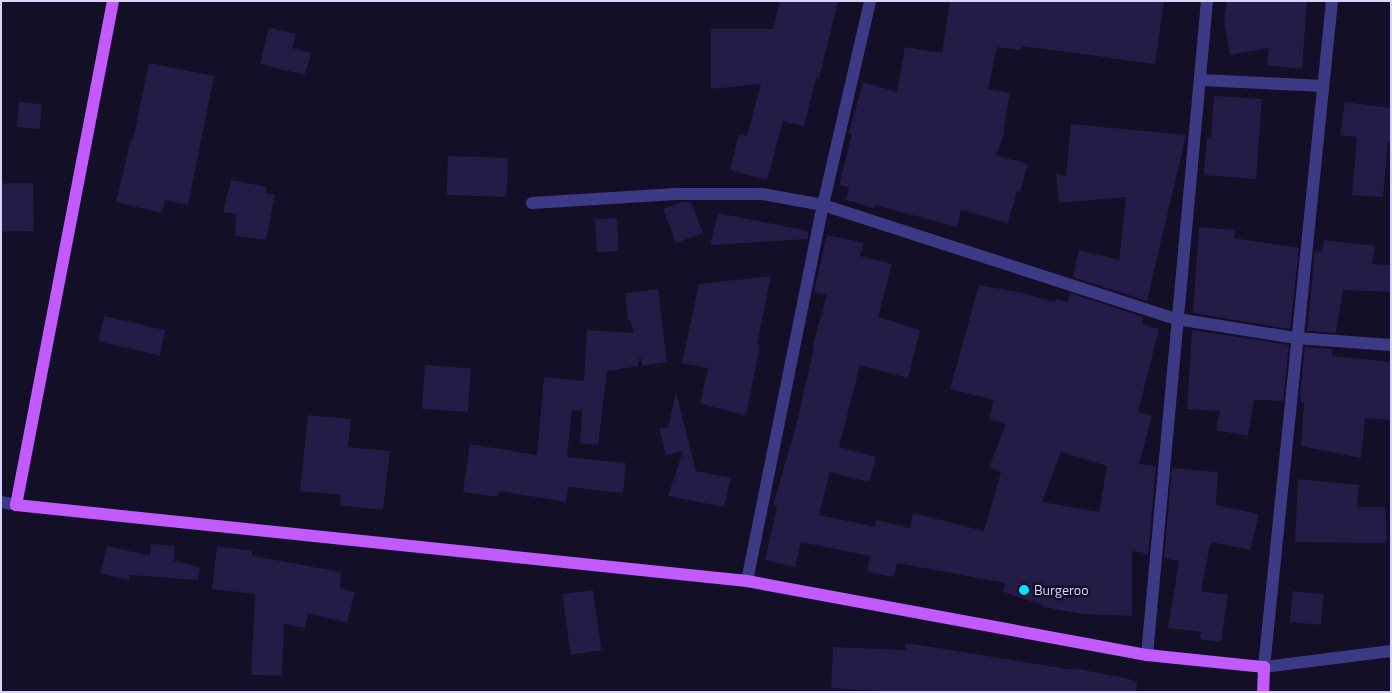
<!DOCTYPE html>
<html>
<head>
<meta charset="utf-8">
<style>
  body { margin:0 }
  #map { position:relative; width:1392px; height:693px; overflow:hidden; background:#130f26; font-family:"Titillium Web",sans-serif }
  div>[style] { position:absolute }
  .building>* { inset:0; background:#241b47; transform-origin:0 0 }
  .minor>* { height:12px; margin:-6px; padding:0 6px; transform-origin:6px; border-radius:6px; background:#3d3a85 }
  .major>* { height:12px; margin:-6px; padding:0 6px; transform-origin:6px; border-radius:6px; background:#c25bff }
  .dots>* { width:14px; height:14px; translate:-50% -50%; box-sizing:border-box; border:2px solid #130f26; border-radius:50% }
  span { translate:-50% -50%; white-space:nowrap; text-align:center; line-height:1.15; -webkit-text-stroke:5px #130f26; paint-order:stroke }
  .poi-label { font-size:14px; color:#d9d4ff }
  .left { translate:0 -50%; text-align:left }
  .frame { position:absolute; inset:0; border:2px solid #d9d4ff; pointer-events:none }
</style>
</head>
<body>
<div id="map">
  <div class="building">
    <i style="clip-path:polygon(780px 1px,838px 1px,819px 79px,816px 78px,804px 126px,783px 121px,767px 180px,730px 170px,739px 134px,747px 136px,761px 84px,711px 89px,711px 29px,773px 29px)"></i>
    <i style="clip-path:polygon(950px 1px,1164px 1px,1155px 64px,1022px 46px,1021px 50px,997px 47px,988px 89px,1010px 93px,1003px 131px,1005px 132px,996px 155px,1028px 164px,1020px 192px,1017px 191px,1008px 223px,961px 210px,957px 227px,875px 205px,874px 208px,846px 200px,849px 187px,839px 185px,852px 134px,849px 133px,863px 82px,897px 92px,905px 47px,942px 53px)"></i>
    <i style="clip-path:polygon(1227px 1px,1307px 1px,1302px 69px,1267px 65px,1269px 48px,1230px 55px,1224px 20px)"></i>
    <i style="clip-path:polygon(269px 28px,296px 34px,292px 48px,311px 53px,305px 75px,260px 64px)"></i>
    <i style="clip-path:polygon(149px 63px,214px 76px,188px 205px,165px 200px,162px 213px,116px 202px,131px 139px,133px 140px)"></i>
    <i style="clip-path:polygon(1214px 96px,1262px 99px,1256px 179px,1204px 175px,1207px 137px,1211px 137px)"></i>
    <i style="left:19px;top:102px;width:23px;height:25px;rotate:5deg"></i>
    <i style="clip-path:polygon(1345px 102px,1391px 108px,1391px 142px,1388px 142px,1383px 197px,1352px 195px,1357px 137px,1340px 135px)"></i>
    <i style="clip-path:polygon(1071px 124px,1186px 135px,1147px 301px,1073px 277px,1079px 250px,1119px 260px,1126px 197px,1059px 203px,1056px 173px,1066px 176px)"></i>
    <i style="left:448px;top:156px;width:60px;height:39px;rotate:2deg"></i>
    <i style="clip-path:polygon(231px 180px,267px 187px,266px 194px,275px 194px,266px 240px,235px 236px,236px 214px,223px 212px)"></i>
    <i style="left:33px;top:183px;width:48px;height:32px;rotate:89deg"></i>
    <i style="clip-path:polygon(682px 202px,691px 202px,703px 233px,676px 243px,663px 209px)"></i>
    <i style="clip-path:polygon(718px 213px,808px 231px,808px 239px,710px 245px)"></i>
    <i style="left:617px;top:218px;width:33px;height:22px;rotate:87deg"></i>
    <i style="clip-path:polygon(1199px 227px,1235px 230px,1234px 238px,1299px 248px,1290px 329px,1193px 313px)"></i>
    <i style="clip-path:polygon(evenodd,827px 235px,864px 243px,860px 256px,892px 264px,878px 317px,920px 330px,908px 378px,860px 365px,839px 447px,876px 457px,869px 482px,830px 472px,819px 515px,875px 527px,876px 520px,910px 528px,913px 513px,984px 531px,1001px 472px,989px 467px,1006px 424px,989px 419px,994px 400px,950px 389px,979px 285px,1017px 292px,1055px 302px,1056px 299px,1068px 302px,1070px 293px,1143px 317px,1142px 324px,1159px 329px,1138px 412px,1152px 416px,1139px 464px,1156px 466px,1148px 554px,1132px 551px,1132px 616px,1083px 614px,1043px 607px,1043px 605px,1003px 592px,1005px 583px,897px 563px,894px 577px,867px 572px,870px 556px,801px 542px,795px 567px,765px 560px,777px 507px,773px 505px,796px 426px,814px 348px,812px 348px,827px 295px,814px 292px,827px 235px,1061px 452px,1107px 466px,1099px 512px,1042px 502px,1061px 452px)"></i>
    <i style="clip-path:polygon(1324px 240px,1375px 246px,1372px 264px,1391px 265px,1391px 292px,1343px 290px,1336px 333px,1307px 331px,1315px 251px,1322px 252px)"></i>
    <i style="clip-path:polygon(771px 276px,757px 344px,760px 345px,746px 415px,700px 404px,708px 368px,682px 363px,699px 284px)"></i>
    <i style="clip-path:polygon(658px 289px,667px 362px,642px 366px,640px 355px,638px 366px,607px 371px,598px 445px,580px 443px,582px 411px,572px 410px,567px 457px,626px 463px,623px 493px,568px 487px,566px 502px,499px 491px,498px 497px,463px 492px,470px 444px,537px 455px,544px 377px,584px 381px,587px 330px,634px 333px,630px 320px,628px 320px,625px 293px)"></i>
    <i style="left:104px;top:316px;width:63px;height:26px;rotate:13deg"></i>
    <i style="clip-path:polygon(1192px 330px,1289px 345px,1283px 401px,1254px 400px,1248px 436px,1216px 430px,1220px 411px,1187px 409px)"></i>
    <i style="clip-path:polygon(1305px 347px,1333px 349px,1332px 356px,1391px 362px,1391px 420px,1365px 418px,1361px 458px,1301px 446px,1304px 403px,1301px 402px,1300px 396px)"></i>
    <i style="left:425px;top:365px;width:46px;height:44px;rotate:4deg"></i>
    <i style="clip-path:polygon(676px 392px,696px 471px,731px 478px,724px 507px,668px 496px,683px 451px,666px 455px,659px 428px,668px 428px)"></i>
    <i style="clip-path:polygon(308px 415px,351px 419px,348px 447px,390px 451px,383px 510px,340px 505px,341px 495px,300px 491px)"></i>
    <i style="clip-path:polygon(1172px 468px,1218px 472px,1216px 505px,1259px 514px,1250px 550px,1212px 542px,1210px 545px,1201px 591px,1228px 595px,1221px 642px,1200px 639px,1201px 632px,1168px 628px,1179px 561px,1164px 558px)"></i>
    <i style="clip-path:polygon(1298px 479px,1359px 485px,1357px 507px,1385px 507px,1387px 543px,1295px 542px)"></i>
    <i style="clip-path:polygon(151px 544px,175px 546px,174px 561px,200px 567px,198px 580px,130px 575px,129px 580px,100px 573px,107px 546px,150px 556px)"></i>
    <i style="clip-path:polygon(217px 546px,252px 551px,252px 556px,341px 572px,340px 588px,355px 592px,347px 623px,308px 613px,305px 628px,284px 624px,282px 676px,251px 675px,255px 594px,212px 589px)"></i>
    <i style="left:593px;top:590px;width:61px;height:31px;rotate:82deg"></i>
    <i style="left:1293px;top:591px;width:31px;height:31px;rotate:6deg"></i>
    <i style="clip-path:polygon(906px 643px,1073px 670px,1074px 668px,1129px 679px,1137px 682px,1136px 692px,898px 692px,831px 688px,833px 647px,905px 650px)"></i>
  </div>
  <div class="minor">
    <i style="left:1332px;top:1px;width:669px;rotate:95.83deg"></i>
    <i style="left:1264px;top:667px;width:128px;rotate:-7.2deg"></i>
    <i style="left:1201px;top:80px;width:122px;rotate:2.8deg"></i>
    <i style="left:532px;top:203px;width:144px;rotate:-3.6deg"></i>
    <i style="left:676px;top:194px;width:86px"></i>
    <i style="left:762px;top:194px;width:62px;rotate:10.2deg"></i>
    <i style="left:823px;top:205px;width:372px;rotate:17.9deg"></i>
    <i style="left:1177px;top:319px;width:121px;rotate:9.1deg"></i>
    <i style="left:1296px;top:338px;width:95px;rotate:4.2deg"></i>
    <i style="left:1px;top:502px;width:15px;rotate:11deg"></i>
    <i style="left:747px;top:581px;width:384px;rotate:-78.6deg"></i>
    <i style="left:823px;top:205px;width:209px;rotate:-77deg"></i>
    <i style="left:1147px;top:655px;width:657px;rotate:-84.76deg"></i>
  </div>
  <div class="major">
    <i style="left:113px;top:1px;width:513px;rotate:100.89deg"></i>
    <i style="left:16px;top:505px;width:735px;rotate:5.94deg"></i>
    <i style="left:747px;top:581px;width:407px;rotate:10.5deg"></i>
    <i style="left:1147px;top:655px;width:118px;rotate:5.9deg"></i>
    <i style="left:1264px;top:667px;width:25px;rotate:92deg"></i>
  </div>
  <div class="dots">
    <i style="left:1024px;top:590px;background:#00e5ff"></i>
  </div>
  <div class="poi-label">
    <span class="left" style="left:1034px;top:590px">Burgeroo</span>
  </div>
  <div class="frame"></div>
</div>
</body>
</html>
